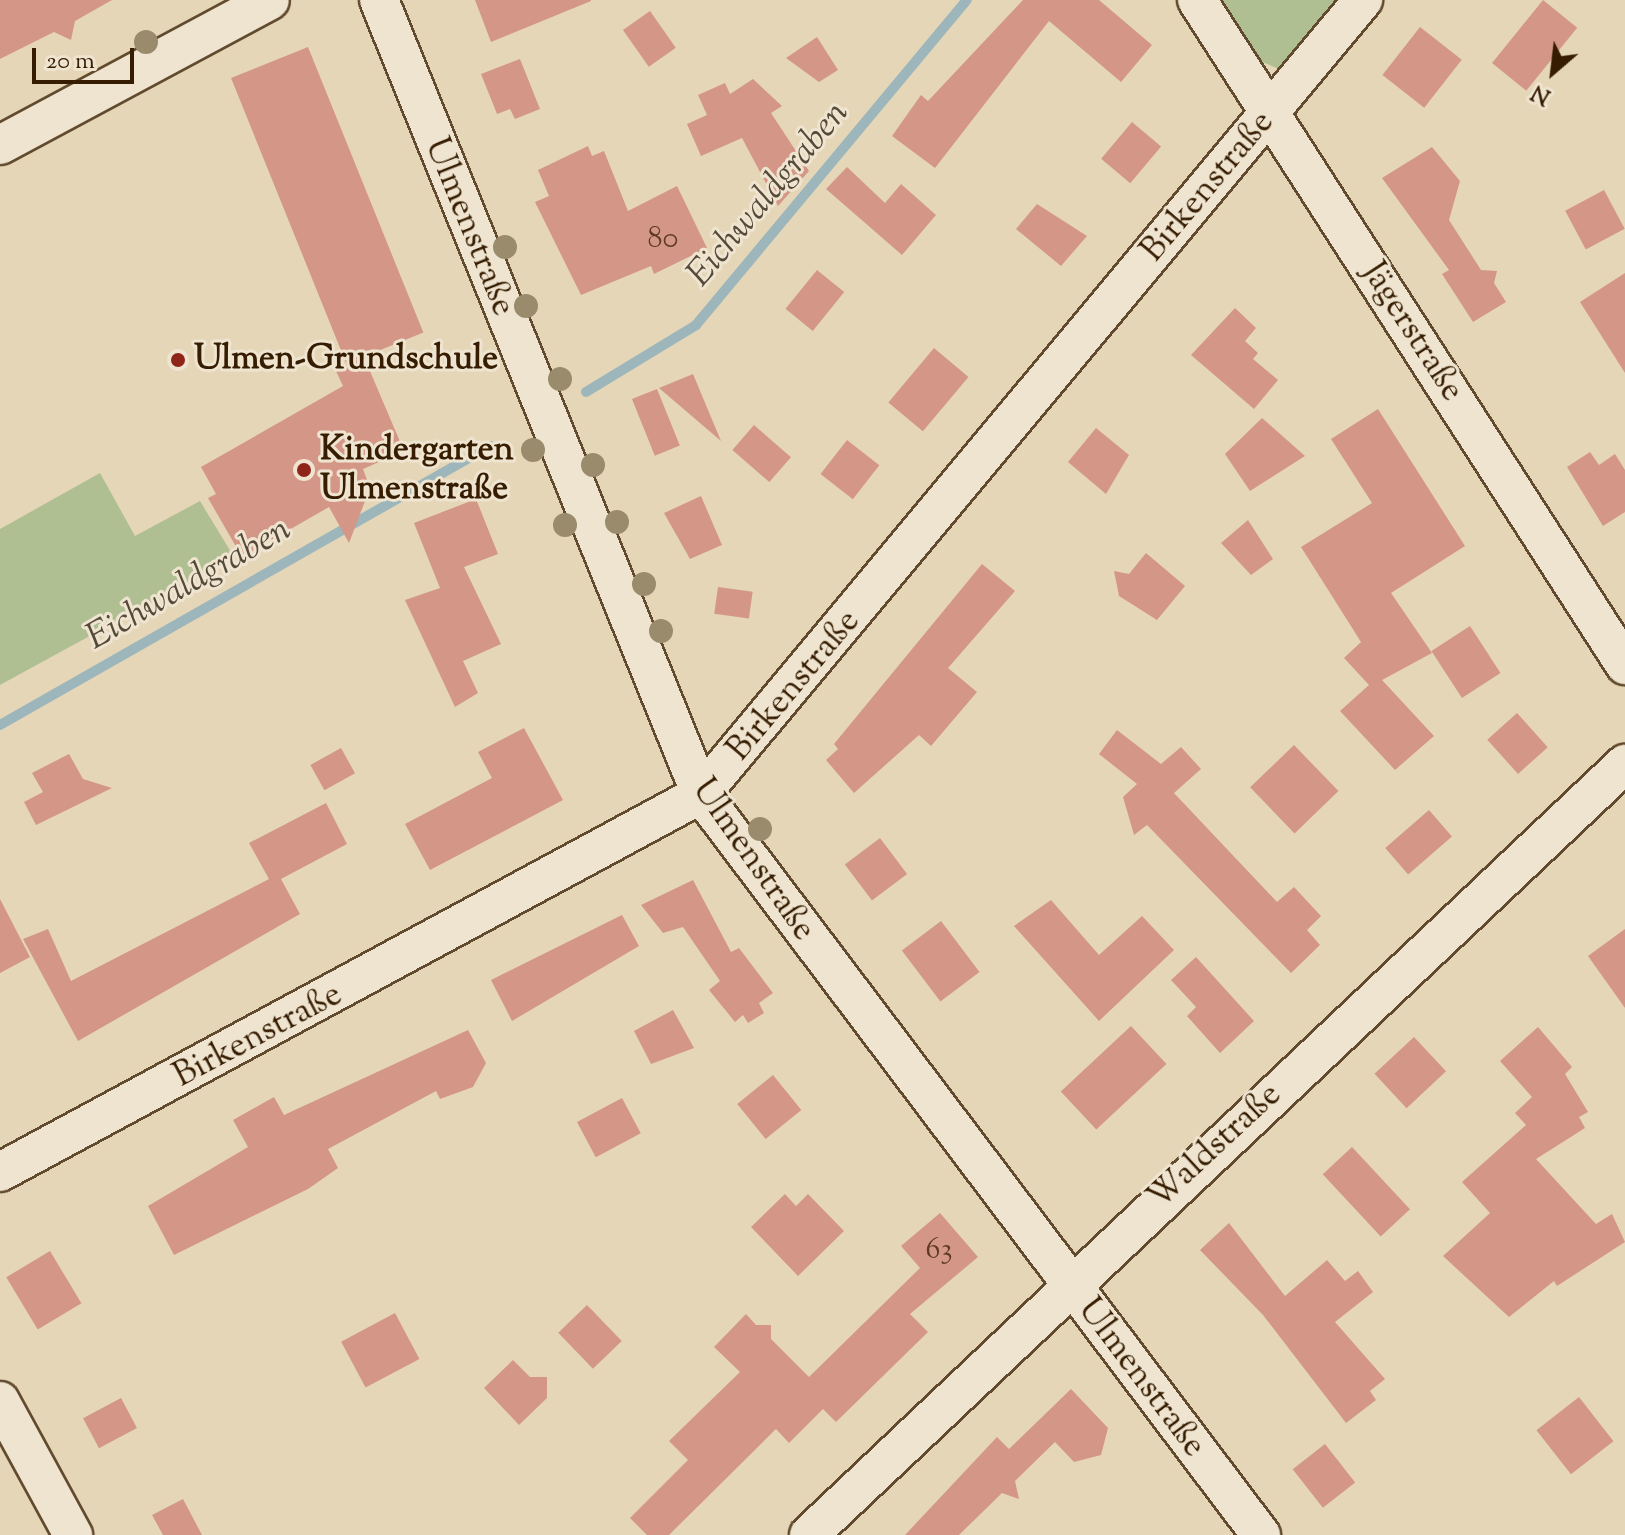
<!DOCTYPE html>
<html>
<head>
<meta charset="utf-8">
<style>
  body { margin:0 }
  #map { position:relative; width:1625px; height:1535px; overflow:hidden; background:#e5d6b7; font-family:"Sorts Mill Goudy",serif }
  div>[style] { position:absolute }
  .green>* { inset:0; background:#afbf92 }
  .stream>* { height:10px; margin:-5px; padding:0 5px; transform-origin:5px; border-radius:5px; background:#9cb6bb }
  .building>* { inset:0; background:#d49787; transform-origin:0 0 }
  .roads { filter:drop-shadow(2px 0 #624a2e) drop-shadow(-2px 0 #624a2e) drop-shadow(0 2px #624a2e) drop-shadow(0 -2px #624a2e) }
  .minor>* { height:38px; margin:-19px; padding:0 19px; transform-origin:19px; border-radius:19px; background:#eee4d0 }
  .trees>* { width:24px; height:24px; margin:-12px; border-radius:50%; background:#998b6b }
  .dots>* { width:22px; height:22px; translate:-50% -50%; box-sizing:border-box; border:4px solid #eee4d0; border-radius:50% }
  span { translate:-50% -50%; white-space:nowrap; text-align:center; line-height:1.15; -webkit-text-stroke:6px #eee4d0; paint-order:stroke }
  .number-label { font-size:30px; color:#5e3b22 }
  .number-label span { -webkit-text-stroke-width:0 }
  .street-label { font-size:34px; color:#361c00 }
  .poi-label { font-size:34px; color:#361c00; font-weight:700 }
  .left { translate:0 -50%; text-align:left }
  .water-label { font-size:36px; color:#554a38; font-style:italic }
  .north { position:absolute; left:1513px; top:32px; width:80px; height:80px; -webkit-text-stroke:6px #eee4d0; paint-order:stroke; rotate:208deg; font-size:22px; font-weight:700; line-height:32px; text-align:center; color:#361c00 }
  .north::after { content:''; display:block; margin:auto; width:28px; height:36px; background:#361c00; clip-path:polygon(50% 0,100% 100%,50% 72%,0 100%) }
  .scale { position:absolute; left:32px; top:48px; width:102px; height:36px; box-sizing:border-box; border:4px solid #361c00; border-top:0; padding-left:10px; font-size:24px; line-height:28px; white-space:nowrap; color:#361c00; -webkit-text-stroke:6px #eee4d0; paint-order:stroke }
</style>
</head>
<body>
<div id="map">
  <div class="green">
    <i style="clip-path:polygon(1211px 0,1344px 0,1284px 71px,1255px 59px)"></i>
    <i style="clip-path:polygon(100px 473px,135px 536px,200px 501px,234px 557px,0 685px,0 529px)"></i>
  </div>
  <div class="stream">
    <i style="left:586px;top:392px;width:129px;rotate:-31.3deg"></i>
    <i style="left:696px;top:325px;width:423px;rotate:-50.2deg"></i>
    <i style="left:0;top:725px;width:564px;rotate:-29.66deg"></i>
  </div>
  <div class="building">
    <i style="clip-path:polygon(0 0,112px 0,75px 21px,71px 40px,54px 32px,0 59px)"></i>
    <i style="clip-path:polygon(475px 0,591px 0,591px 1px,491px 42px)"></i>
    <i style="clip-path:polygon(1023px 0,1099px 0,1152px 45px,1121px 82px,1049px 21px,935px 168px,892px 136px,921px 95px,928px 101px)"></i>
    <i style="left:1543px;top:0;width:44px;height:81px;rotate:39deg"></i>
    <i style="left:650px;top:11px;width:45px;height:33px;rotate:55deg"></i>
    <i style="left:1420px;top:27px;width:53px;height:61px;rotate:38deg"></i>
    <i style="clip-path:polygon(817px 37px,838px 70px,819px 82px,786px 58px)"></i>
    <i style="left:308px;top:47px;width:308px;height:83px;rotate:68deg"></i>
    <i style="clip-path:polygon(520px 59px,540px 109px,515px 119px,510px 109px,497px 114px,481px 74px)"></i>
    <i style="clip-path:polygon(753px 79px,782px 106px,771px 113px,809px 171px,778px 206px,742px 138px,701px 156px,687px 124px,707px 115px,698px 95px,725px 83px,730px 94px)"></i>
    <i style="left:1132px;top:122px;width:38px;height:48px;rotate:40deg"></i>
    <i style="clip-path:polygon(588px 146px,592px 156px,604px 151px,628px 211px,677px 186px,707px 248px,654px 274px,651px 266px,581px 295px,535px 202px,549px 196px,538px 170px)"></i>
    <i style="clip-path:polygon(1432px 147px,1460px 181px,1449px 220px,1481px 270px,1497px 271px,1494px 283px,1506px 302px,1473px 322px,1442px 274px,1449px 270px,1382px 178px)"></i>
    <i style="clip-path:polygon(847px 167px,885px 203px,901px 184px,936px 215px,902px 255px,826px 189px)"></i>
    <i style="left:1604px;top:190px;width:44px;height:44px;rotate:62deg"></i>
    <i style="clip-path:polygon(1037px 204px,1087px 236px,1061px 266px,1016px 229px)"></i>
    <i style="left:817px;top:270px;width:35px;height:50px;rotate:39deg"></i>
    <i style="clip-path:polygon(1625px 273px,1625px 373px,1580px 302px)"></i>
    <i style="clip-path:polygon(1235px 308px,1256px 328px,1245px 341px,1258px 353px,1253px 359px,1278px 380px,1254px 409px,1191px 355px)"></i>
    <i style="left:934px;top:348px;width:45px;height:71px;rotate:40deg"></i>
    <i style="clip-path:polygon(364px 357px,404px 451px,363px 469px,370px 488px,349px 543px,329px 507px,242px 557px,208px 498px,216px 494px,201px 467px,343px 386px,335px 369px)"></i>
    <i style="clip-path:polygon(693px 374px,721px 441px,659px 388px)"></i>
    <i style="left:657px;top:389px;width:61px;height:27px;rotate:68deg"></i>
    <i style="clip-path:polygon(1378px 409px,1465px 546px,1391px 593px,1432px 653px,1382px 680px,1434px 736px,1395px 770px,1340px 711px,1369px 685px,1344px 658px,1361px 642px,1301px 547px,1372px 503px,1331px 439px)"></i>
    <i style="clip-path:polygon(1262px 418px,1305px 456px,1250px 491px,1225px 454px)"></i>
    <i style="left:754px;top:425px;width:49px;height:33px;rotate:41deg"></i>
    <i style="clip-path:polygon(1096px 428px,1129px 455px,1106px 494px,1068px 462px)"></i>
    <i style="left:847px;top:440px;width:41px;height:43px;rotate:38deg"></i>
    <i style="clip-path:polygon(1590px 452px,1599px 465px,1615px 454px,1625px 470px,1625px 512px,1603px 526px,1567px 467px)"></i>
    <i style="clip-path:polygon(701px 496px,722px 545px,690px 559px,664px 513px)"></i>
    <i style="clip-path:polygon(476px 499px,498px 554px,464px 567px,501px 644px,463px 661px,478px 693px,455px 707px,405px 600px,440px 588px,414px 523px)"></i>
    <i style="clip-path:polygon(1248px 520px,1273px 559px,1251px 575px,1221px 543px)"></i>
    <i style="clip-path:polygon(1146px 553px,1185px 586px,1157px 620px,1119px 596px,1114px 571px,1129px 574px)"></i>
    <i style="clip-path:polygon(982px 564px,1015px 591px,948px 668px,977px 692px,931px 746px,919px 735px,854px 793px,826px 760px,838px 749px,834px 744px)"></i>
    <i style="left:718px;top:587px;width:35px;height:27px;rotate:8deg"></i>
    <i style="left:1470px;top:626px;width:56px;height:46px;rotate:57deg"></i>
    <i style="left:1517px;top:713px;width:46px;height:40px;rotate:48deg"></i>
    <i style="clip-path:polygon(524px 728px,563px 800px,430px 870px,405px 824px,492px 778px,478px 752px)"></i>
    <i style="clip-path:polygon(1117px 730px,1161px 764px,1181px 747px,1201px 769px,1174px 793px,1277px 902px,1294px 887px,1321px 916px,1307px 930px,1320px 945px,1291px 973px,1147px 825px,1134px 835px,1123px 797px,1137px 784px,1099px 754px)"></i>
    <i style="left:1294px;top:745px;width:64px;height:61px;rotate:46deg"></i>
    <i style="left:341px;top:748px;width:29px;height:35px;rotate:61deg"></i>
    <i style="clip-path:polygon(69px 754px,83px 779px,112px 788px,36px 825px,24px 802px,43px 792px,32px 773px)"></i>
    <i style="clip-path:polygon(326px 803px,347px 844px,281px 879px,300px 914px,78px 1041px,23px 939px,48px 929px,71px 981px,269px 879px,249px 843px)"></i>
    <i style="left:1429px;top:810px;width:35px;height:58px;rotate:49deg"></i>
    <i style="left:880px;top:838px;width:45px;height:44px;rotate:53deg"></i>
    <i style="clip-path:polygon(693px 880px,731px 952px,739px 948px,773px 993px,759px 1003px,764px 1013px,748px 1023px,743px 1015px,735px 1022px,709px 990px,720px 981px,683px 927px,663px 933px,641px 905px)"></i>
    <i style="clip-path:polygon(0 899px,30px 957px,0 973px)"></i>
    <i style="clip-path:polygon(1051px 900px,1099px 955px,1142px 916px,1174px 950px,1099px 1021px,1014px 926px)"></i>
    <i style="clip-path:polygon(622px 915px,639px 946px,512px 1021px,491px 980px)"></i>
    <i style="left:941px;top:921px;width:64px;height:49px;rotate:53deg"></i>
    <i style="clip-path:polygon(1625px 929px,1625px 1008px,1588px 956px)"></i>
    <i style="clip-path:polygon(1196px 957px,1254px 1021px,1220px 1053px,1187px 1016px,1196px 1007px,1171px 980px)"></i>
    <i style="clip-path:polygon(673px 1010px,694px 1048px,651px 1064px,634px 1031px)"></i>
    <i style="left:1131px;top:1026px;width:52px;height:96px;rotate:47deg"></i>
    <i style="clip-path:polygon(1538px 1027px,1572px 1067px,1565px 1074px,1588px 1112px,1579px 1117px,1585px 1128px,1536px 1159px,1596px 1224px,1612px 1214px,1625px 1242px,1557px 1286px,1554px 1281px,1509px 1317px,1443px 1256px,1490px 1213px,1462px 1182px,1526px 1125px,1515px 1113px,1532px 1097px,1500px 1061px)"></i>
    <i style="clip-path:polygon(468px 1030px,486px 1063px,473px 1087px,440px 1099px,436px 1091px,328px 1149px,338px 1168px,308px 1189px,174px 1255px,148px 1206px,248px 1147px,233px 1120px,274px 1097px,284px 1115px)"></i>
    <i style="left:1414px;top:1037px;width:47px;height:54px;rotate:47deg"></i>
    <i style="left:773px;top:1075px;width:45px;height:46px;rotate:51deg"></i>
    <i style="left:622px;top:1098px;width:40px;height:51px;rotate:62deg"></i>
    <i style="left:1352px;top:1147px;width:85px;height:40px;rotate:47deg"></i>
    <i style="clip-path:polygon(785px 1194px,796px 1206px,808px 1194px,844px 1231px,798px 1276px,751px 1227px)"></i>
    <i style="clip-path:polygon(940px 1213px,978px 1257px,910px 1314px,928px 1332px,836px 1422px,823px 1409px,789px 1443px,776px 1429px,669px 1535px,647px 1535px,630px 1518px,688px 1460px,669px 1441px,740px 1372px,714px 1347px,746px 1314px,756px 1325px,771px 1325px,771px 1339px,809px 1377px,920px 1268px,901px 1246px)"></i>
    <i style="clip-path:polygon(1229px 1223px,1285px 1296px,1327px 1260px,1345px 1281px,1358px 1271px,1373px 1292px,1335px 1322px,1385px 1379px,1370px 1391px,1376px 1400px,1346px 1423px,1263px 1315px,1200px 1250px)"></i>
    <i style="left:50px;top:1251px;width:61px;height:51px;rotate:59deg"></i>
    <i style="left:587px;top:1305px;width:50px;height:40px;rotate:46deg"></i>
    <i style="left:395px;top:1313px;width:52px;height:61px;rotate:62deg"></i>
    <i style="clip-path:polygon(513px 1360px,530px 1377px,547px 1377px,547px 1398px,519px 1425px,484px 1388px)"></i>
    <i style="clip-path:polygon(1071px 1389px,1108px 1428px,1101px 1455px,1074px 1462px,1055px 1442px,1015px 1481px,1019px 1499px,1002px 1493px,959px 1535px,905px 1535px,997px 1437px,1009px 1449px)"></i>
    <i style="left:1579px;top:1397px;width:56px;height:54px;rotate:52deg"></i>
    <i style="left:121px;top:1398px;width:34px;height:43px;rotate:62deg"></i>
    <i style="left:1325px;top:1444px;width:49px;height:41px;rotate:52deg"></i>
    <i style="clip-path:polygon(183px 1499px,202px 1535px,163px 1535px,152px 1515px)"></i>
  </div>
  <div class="roads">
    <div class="minor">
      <i style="left:379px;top:0;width:857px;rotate:67.93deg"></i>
      <i style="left:701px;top:794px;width:929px;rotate:52.92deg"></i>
      <i style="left:1197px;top:0;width:791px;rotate:57.23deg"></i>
      <i style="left:0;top:145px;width:306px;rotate:-28.2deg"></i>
      <i style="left:0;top:1172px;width:796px;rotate:-28.33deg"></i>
      <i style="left:701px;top:794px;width:1034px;rotate:-50.18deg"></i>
      <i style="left:0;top:1401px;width:153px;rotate:61.4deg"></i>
      <i style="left:809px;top:1535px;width:1123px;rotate:-43.38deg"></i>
    </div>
  </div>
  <div class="trees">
    <i style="left:146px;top:42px"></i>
    <i style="left:505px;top:247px"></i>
    <i style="left:526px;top:306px"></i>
    <i style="left:560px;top:379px"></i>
    <i style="left:533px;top:450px"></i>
    <i style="left:593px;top:465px"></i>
    <i style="left:617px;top:522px"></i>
    <i style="left:565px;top:525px"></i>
    <i style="left:644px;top:584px"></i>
    <i style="left:661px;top:631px"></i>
    <i style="left:760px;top:829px"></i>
  </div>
  <div class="dots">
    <i style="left:178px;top:360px;background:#8f2418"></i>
    <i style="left:304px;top:470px;background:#8f2418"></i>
  </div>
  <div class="number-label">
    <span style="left:663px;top:240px">80</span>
    <span style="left:939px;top:1251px">63</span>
  </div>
  <div class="street-label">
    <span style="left:1208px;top:187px;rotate:-50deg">Birkenstraße</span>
    <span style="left:469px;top:227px;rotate:68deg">Ulmenstraße</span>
    <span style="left:1412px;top:332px;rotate:57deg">Jägerstraße</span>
    <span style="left:794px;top:686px;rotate:-50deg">Birkenstraße</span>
    <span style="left:753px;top:860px;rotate:55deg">Ulmenstraße</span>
    <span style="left:258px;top:1036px;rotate:-28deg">Birkenstraße</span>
    <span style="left:1215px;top:1147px;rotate:-43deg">Waldstraße</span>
    <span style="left:1141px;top:1378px;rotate:53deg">Ulmenstraße</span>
  </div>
  <div class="poi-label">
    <span class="left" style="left:194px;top:360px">Ulmen-Grundschule</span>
    <span class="left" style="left:320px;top:470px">Kindergarten<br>Ulmenstraße</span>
  </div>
  <div class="water-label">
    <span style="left:769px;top:195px;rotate:-50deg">Eichwaldgraben</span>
    <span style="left:189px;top:585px;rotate:-30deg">Eichwaldgraben</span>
  </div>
  <div class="north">N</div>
  <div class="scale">20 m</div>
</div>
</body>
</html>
